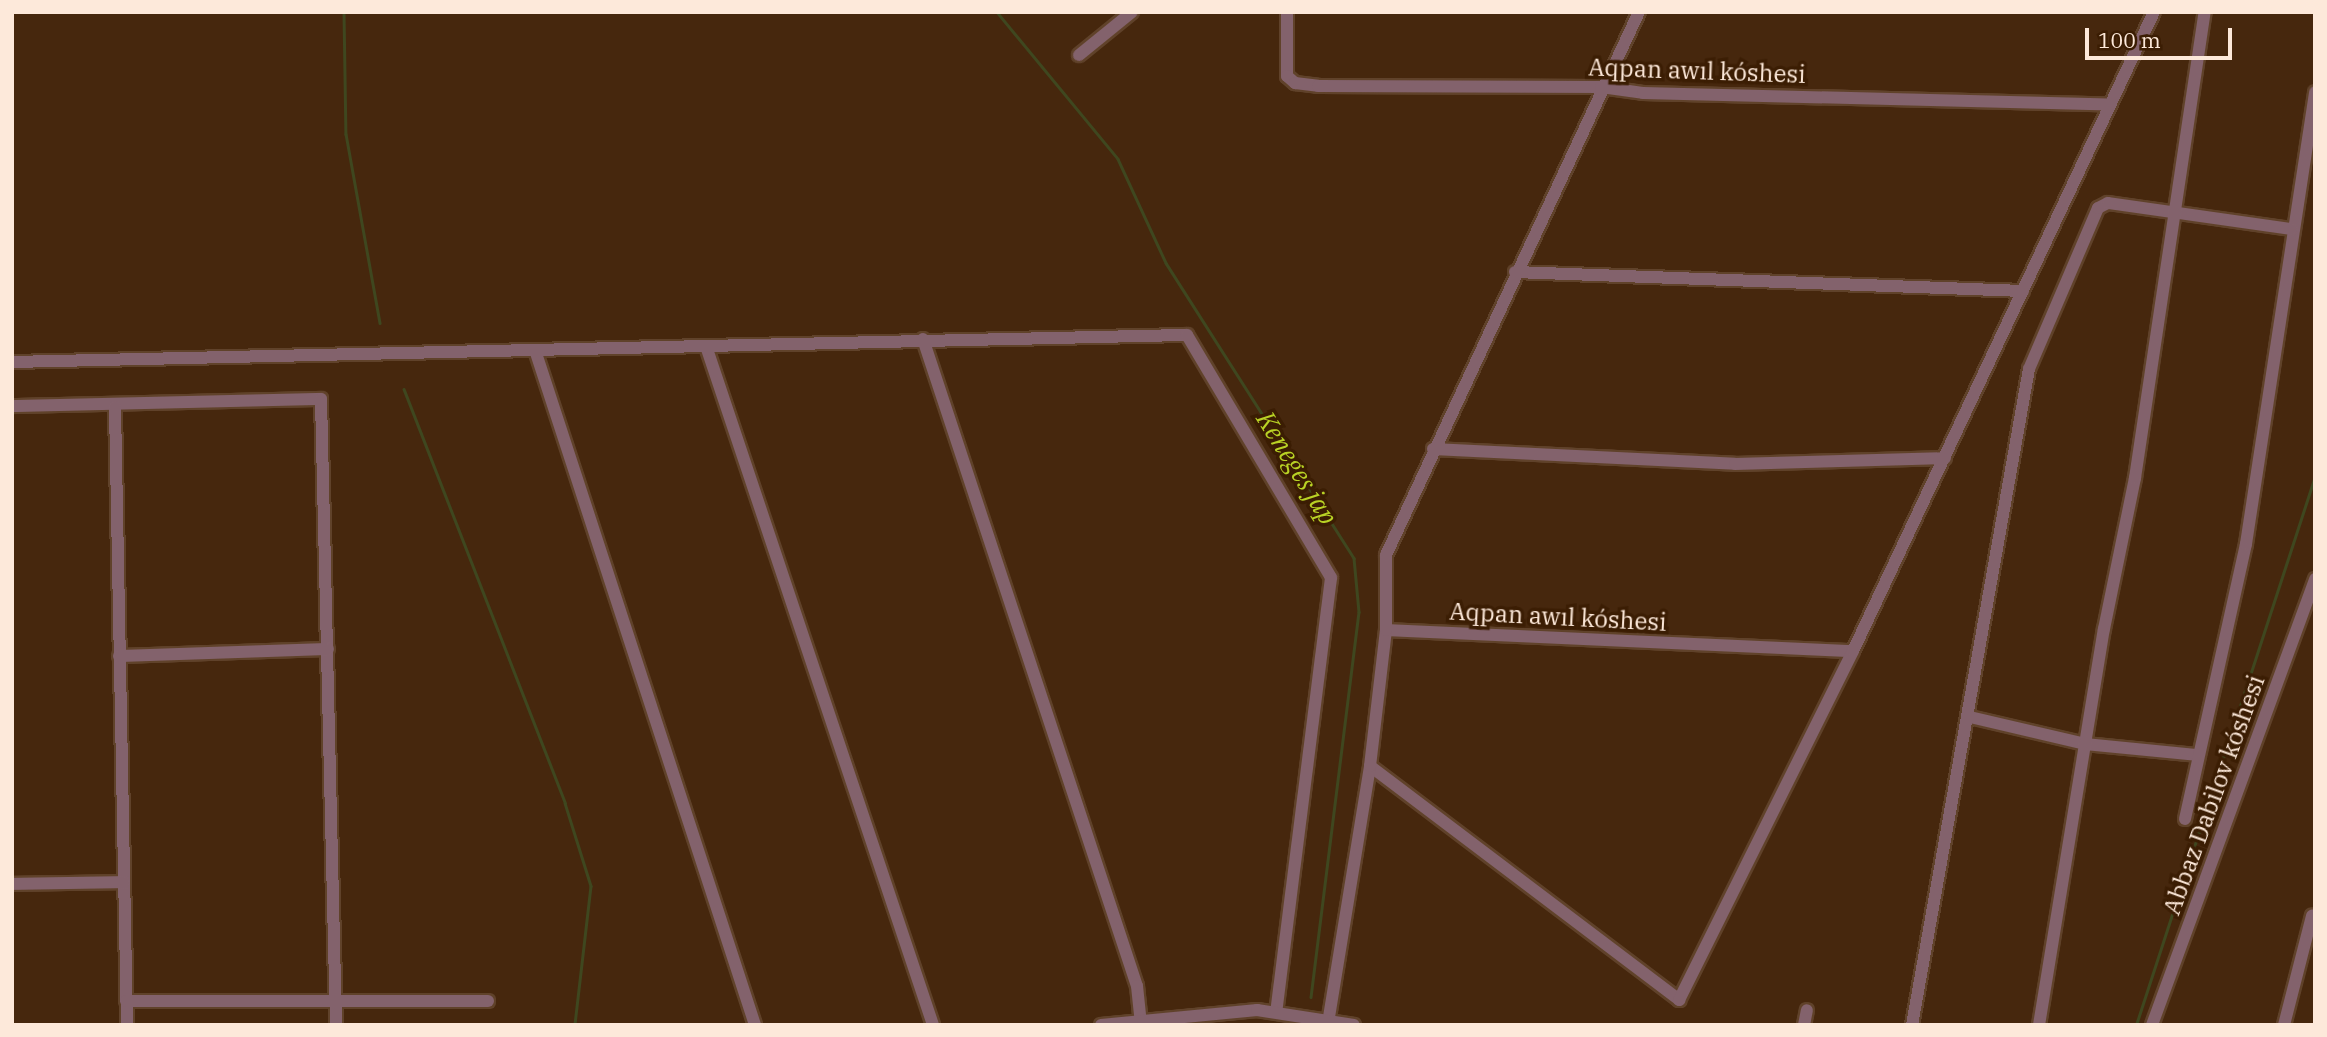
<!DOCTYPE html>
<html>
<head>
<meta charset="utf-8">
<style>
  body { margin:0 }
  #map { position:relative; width:2327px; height:1037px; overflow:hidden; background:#46270d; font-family:"IBM Plex Serif",serif }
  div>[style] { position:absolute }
  .stream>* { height:2.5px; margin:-1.25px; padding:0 1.25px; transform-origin:1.25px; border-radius:1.25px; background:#3f471f }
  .roads { filter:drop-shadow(2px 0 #60422a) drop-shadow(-2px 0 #60422a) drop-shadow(0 2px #60422a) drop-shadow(0 -2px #60422a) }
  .minor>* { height:12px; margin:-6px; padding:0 6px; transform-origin:6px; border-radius:6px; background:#83626c }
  span { translate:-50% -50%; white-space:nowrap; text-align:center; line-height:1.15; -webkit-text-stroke:7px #3b1d03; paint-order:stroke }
  .street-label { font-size:24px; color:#fde9da }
  .water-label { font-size:26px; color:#b9d225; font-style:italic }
  .frame { position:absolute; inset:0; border:14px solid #fde9da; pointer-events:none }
  .scale { position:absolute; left:2085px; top:28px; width:147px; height:32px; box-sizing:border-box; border:4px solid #fde9da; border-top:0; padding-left:9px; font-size:21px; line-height:24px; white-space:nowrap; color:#fde9da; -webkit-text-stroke:5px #3b1d03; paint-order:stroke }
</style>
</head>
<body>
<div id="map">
  <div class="stream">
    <i style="left:344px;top:12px;width:122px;rotate:89.1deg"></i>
    <i style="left:346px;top:134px;width:192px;rotate:79.8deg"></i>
    <i style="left:997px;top:12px;width:190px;rotate:50.5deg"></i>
    <i style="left:1118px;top:159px;width:115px;rotate:65.2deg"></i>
    <i style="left:1166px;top:263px;width:350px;rotate:57.5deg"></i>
    <i style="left:1354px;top:558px;width:54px;rotate:84.7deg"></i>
    <i style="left:1359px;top:612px;width:388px;rotate:97.1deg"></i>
    <i style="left:404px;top:389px;width:444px;rotate:68.7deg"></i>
    <i style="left:565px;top:803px;width:87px;rotate:72.6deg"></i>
    <i style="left:591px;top:886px;width:140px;rotate:96.6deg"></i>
    <i style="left:2136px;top:1025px;width:577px;rotate:-71.94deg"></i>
  </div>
  <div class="roads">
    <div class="minor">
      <i style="left:1287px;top:12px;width:64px;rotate:90deg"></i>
      <i style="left:1287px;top:76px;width:11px;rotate:41deg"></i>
      <i style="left:1295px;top:83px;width:23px;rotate:7deg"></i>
      <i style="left:1318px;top:86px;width:283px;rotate:0.2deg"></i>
      <i style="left:1601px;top:87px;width:42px;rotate:8.1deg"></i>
      <i style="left:1643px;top:93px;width:466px;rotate:1.4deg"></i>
      <i style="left:1079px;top:55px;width:68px;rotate:-39.1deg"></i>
      <i style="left:1515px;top:272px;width:508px;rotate:2.14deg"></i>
      <i style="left:923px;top:339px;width:681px;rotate:71.7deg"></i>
      <i style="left:1137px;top:986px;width:31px;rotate:84deg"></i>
      <i style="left:706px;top:346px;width:716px;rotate:71.51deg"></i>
      <i style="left:536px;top:353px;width:707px;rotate:71.95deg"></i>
      <i style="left:12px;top:362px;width:1175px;rotate:-1.32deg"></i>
      <i style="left:1187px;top:335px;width:282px;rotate:59.3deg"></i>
      <i style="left:1331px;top:578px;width:437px;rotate:97.2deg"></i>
      <i style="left:12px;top:406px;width:309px;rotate:-1.3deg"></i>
      <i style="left:321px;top:399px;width:626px;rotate:88.63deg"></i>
      <i style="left:115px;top:407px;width:618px;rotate:88.89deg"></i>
      <i style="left:1433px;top:449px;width:302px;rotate:2.8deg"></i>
      <i style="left:1735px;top:464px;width:210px;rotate:-1.6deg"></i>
      <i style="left:1386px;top:630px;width:467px;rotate:2.6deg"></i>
      <i style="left:119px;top:656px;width:209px;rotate:-1.9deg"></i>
      <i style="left:1970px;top:717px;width:118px;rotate:13.2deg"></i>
      <i style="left:2085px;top:744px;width:114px;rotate:5.6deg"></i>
      <i style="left:1370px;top:766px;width:388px;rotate:37.1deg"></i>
      <i style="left:1679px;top:1000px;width:390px;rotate:-63.5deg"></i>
      <i style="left:1853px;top:651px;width:706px;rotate:-64.78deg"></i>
      <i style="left:2185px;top:819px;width:282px;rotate:-77.5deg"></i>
      <i style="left:2246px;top:544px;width:457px;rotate:-81.3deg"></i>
      <i style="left:12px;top:884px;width:112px;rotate:-1deg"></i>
      <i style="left:126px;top:1001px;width:362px"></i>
      <i style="left:1329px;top:1017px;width:254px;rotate:-80.7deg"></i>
      <i style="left:1370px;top:766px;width:137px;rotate:-83.3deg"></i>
      <i style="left:1386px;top:630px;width:75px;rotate:-90deg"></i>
      <i style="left:1386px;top:555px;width:599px;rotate:-65.02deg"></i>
      <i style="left:1101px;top:1025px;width:157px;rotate:-5.5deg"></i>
      <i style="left:1257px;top:1010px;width:98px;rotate:8.8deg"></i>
      <i style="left:1804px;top:1025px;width:15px;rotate:-79deg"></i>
      <i style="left:1912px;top:1025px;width:666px;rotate:-79.89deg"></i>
      <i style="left:2029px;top:369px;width:175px;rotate:-66.8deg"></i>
      <i style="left:2098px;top:208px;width:11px;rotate:-27deg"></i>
      <i style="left:2108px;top:203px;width:185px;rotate:8.1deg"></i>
      <i style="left:2039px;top:1025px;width:401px;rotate:-80.7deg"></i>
      <i style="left:2104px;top:629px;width:154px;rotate:-78.4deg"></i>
      <i style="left:2135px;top:478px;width:471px;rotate:-81.5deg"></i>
      <i style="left:2152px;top:1025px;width:475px;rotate:-69.9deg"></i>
      <i style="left:2284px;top:1025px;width:113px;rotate:-75.6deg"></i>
    </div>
  </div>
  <div class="street-label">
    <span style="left:1697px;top:71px;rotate:2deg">Aqpan awıl kóshesi</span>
    <span style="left:1558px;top:617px;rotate:3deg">Aqpan awıl kóshesi</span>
    <span style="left:2214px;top:795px;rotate:-70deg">Abbaz Dabilov kóshesi</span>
  </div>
  <div class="water-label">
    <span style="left:1297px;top:468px;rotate:58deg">Keneges jap</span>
  </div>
  <div class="frame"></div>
  <div class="scale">100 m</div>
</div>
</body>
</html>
